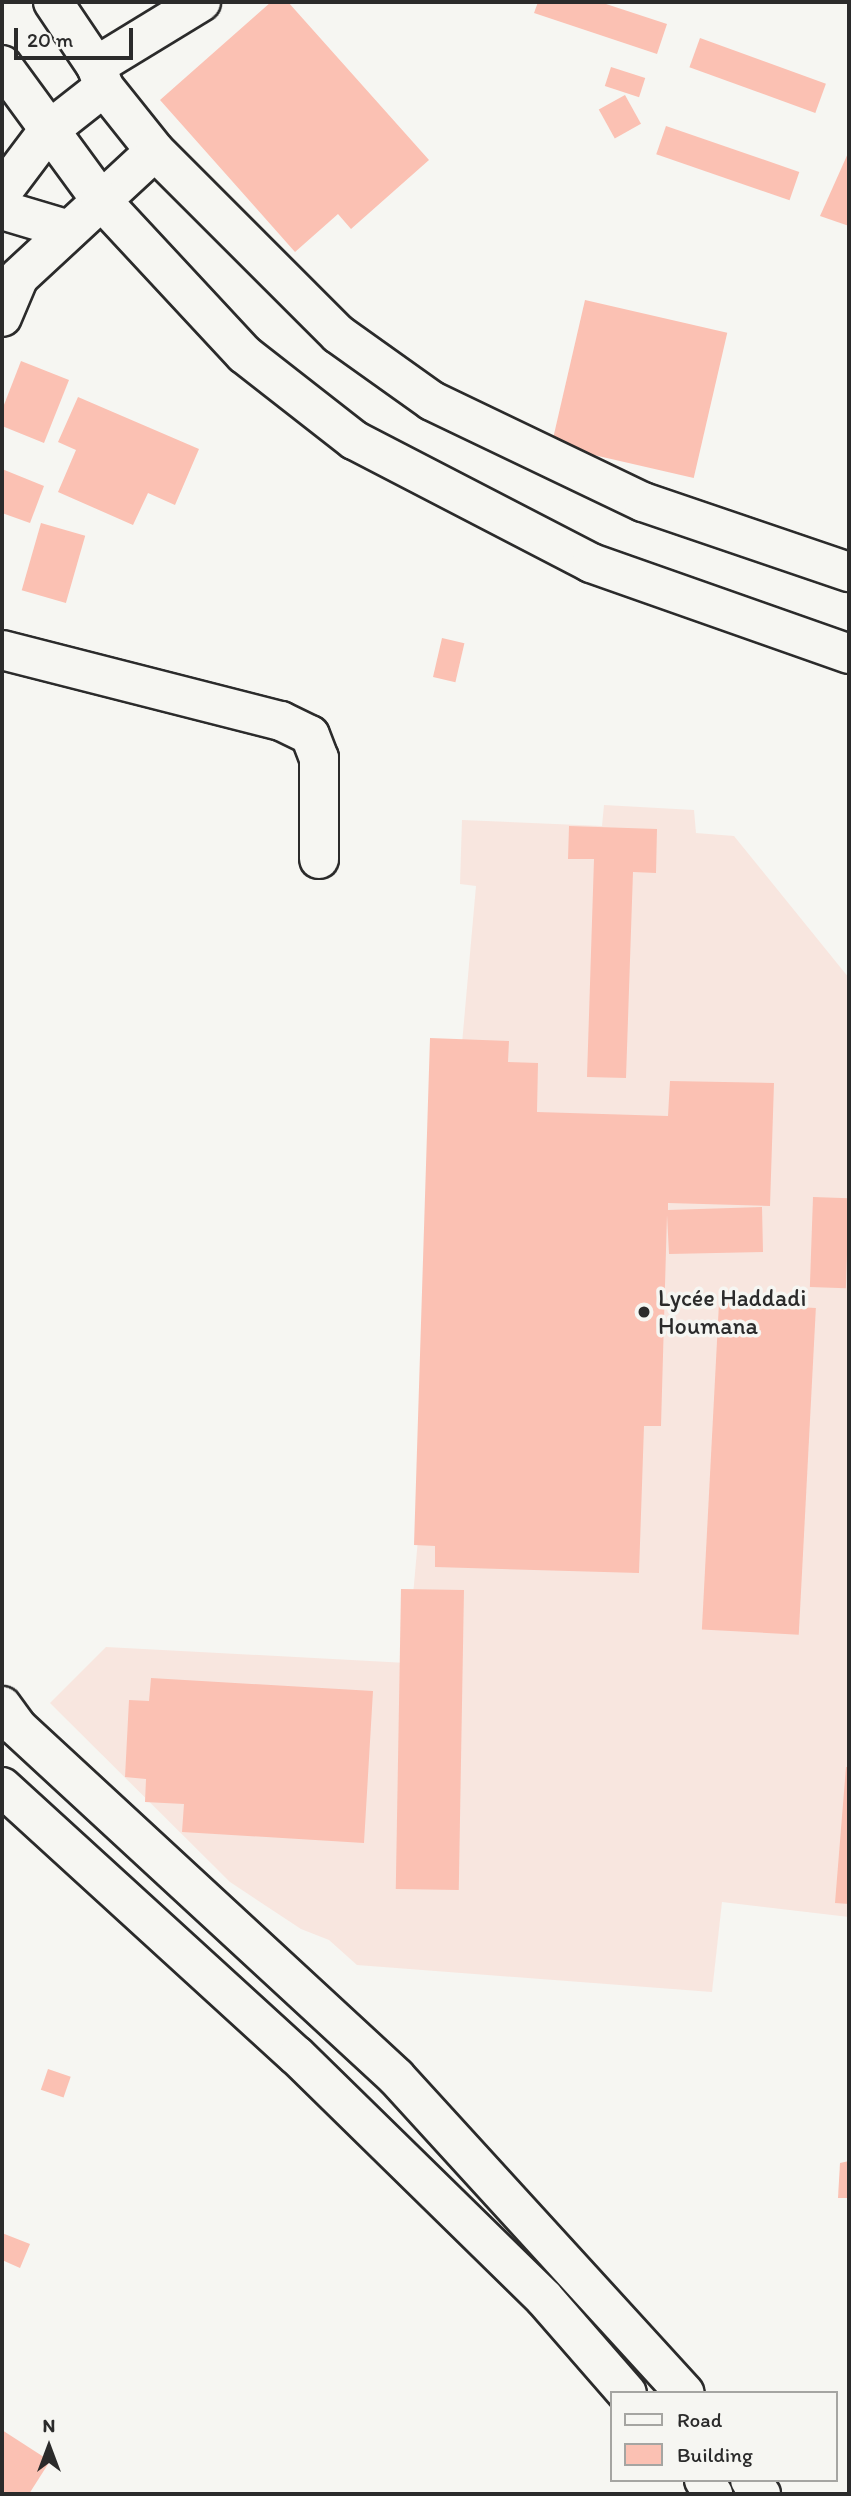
<!DOCTYPE html>
<html>
<head>
<meta charset="utf-8">
<style>
  body { margin:0 }
  #map { position:relative; width:851px; height:2496px; overflow:hidden; background:#f6f6f2; font-family:Itim,sans-serif }
  div>[style] { position:absolute }
  .built>* { inset:0; background:#f8e6df }
  .building>* { inset:0; background:#fbc1b3; transform-origin:0 0 }
  .roads { filter:drop-shadow(2px 0 #2b2b2b) drop-shadow(-2px 0 #2b2b2b) drop-shadow(0 2px #2b2b2b) drop-shadow(0 -2px #2b2b2b) }
  .minor>* { height:38px; margin:-19px; padding:0 19px; transform-origin:19px; border-radius:19px; background:#f6f6f2 }
  .highway>* { height:38px; margin:-19px; padding:0 19px; transform-origin:19px; border-radius:19px; background:#f6f6f2 }
  .dots>* { width:19px; height:19px; translate:-50% -50%; box-sizing:border-box; border:4px solid #f6f6f2; border-radius:50% }
  span { translate:-50% -50%; white-space:nowrap; text-align:center; line-height:1.15; -webkit-text-stroke:7px #f6f6f2; paint-order:stroke }
  .poi-label { font-size:24px; color:#2b2b2b }
  .left { translate:0 -50%; text-align:left }
  .frame { position:absolute; inset:0; border:4px solid #2b2b2b; pointer-events:none }
  .legend { position:absolute; left:610px; top:2391px; width:228px; height:91px; box-sizing:border-box; background:#f6f6f2; border:2px solid #a5a5a2; margin:0; padding:9px 12px; list-style:none; font-size:21px; color:#2b2b2b }
  .legend li { display:flex; align-items:center; gap:14px; height:35px }
  .legend b { width:35px; border:2px solid #a5a5a2 }
  .north { position:absolute; left:14px; top:2412px; width:70px; height:70px; -webkit-text-stroke:5px #f6f6f2; paint-order:stroke; rotate:0deg; font-size:19px; font-weight:700; line-height:28px; text-align:center; color:#2b2b2b }
  .north::after { content:''; display:block; margin:auto; width:24px; height:32px; background:#2b2b2b; clip-path:polygon(50% 0,100% 100%,50% 72%,0 100%) }
  .scale { position:absolute; left:14px; top:28px; width:119px; height:32px; box-sizing:border-box; border:4px solid #2b2b2b; border-top:0; padding-left:9px; font-size:21px; line-height:24px; white-space:nowrap; color:#2b2b2b; -webkit-text-stroke:5px #f6f6f2; paint-order:stroke }
</style>
</head>
<body>
<div id="map">
  <div class="built">
    <i style="clip-path:polygon(604px 805px,694px 810px,696px 833px,734px 836px,849px 978px,849px 1917px,722px 1902px,712px 1992px,357px 1965px,329px 1940px,301px 1929px,230px 1882px,50px 1703px,106px 1647px,407px 1663px,476px 886px,460px 884px,462px 820px,602px 826px)"></i>
  </div>
  <div class="building">
    <i style="clip-path:polygon(271px 2px,288px 2px,429px 160px,351px 229px,338px 214px,295px 252px,160px 100px)"></i>
    <i style="clip-path:polygon(538px 2px,600px 2px,667px 24px,657px 54px,534px 13px)"></i>
    <i style="left:700px;top:38px;width:134px;height:31px;rotate:20deg"></i>
    <i style="left:611px;top:67px;width:36px;height:20px;rotate:18deg"></i>
    <i style="left:625px;top:95px;width:33px;height:30px;rotate:61deg"></i>
    <i style="left:666px;top:126px;width:141px;height:30px;rotate:19deg"></i>
    <i style="clip-path:polygon(849px 151px,849px 226px,820px 216px)"></i>
    <i style="left:585px;top:300px;width:146px;height:149px;rotate:13deg"></i>
    <i style="clip-path:polygon(21px 361px,69px 380px,44px 443px,2px 426px,2px 410px)"></i>
    <i style="clip-path:polygon(78px 397px,199px 449px,175px 505px,148px 493px,133px 525px,58px 492px,76px 450px,58px 442px)"></i>
    <i style="clip-path:polygon(2px 469px,44px 486px,30px 523px,2px 513px)"></i>
    <i style="left:41px;top:523px;width:46px;height:70px;rotate:16deg"></i>
    <i style="left:442px;top:638px;width:23px;height:40px;rotate:13deg"></i>
    <i style="clip-path:polygon(569px 826px,657px 829px,656px 873px,633px 872px,626px 1078px,587px 1077px,594px 859px,568px 859px)"></i>
    <i style="clip-path:polygon(430px 1038px,509px 1041px,508px 1062px,538px 1063px,537px 1112px,668px 1116px,670px 1081px,774px 1083px,770px 1206px,668px 1203px,668px 1210px,762px 1207px,763px 1252px,669px 1254px,667px 1215px,661px 1426px,644px 1426px,639px 1573px,435px 1567px,435px 1546px,414px 1545px)"></i>
    <i style="left:813px;top:1197px;width:36px;height:90px;rotate:2deg"></i>
    <i style="left:719px;top:1303px;width:97px;height:327px;rotate:3deg"></i>
    <i style="left:401px;top:1589px;width:63px;height:300px;rotate:1deg"></i>
    <i style="clip-path:polygon(151px 1678px,373px 1691px,364px 1843px,182px 1832px,184px 1804px,145px 1802px,146px 1779px,125px 1777px,129px 1700px,149px 1701px)"></i>
    <i style="clip-path:polygon(846px 1767px,849px 1767px,849px 1904px,835px 1903px)"></i>
    <i style="left:48px;top:2069px;width:24px;height:22px;rotate:19deg"></i>
    <i style="clip-path:polygon(849px 2161px,849px 2198px,838px 2198px,840px 2163px)"></i>
    <i style="clip-path:polygon(2px 2233px,30px 2244px,20px 2268px,2px 2260px)"></i>
    <i style="clip-path:polygon(2px 2430px,50px 2461px,29px 2494px,2px 2494px)"></i>
  </div>
  <div class="roads">
    <div class="minor">
      <i style="left:96px;top:66px;width:123px;rotate:-31.4deg"></i>
      <i style="left:2px;top:192px;width:76px;rotate:-53deg"></i>
      <i style="left:48px;top:131px;width:71px;rotate:-38.2deg"></i>
      <i style="left:2px;top:210px;width:70px;rotate:16.6deg"></i>
      <i style="left:2px;top:317px;width:43px;rotate:-67deg"></i>
      <i style="left:19px;top:277px;width:185px;rotate:-42.8deg"></i>
      <i style="left:2px;top:650px;width:288px;rotate:14.3deg"></i>
      <i style="left:281px;top:721px;width:32px;rotate:26deg"></i>
      <i style="left:310px;top:735px;width:25px;rotate:69deg"></i>
      <i style="left:319px;top:758px;width:101px;rotate:90deg"></i>
      <i style="left:2px;top:1706px;width:26px;rotate:54deg"></i>
      <i style="left:17px;top:1727px;width:516px;rotate:42.72deg"></i>
      <i style="left:396px;top:2077px;width:428px;rotate:47.6deg"></i>
      <i style="left:2px;top:1787px;width:399px;rotate:42.4deg"></i>
      <i style="left:297px;top:2056px;width:346px;rotate:44.4deg"></i>
      <i style="left:544px;top:2298px;width:126px;rotate:48.9deg"></i>
      <i style="left:704px;top:2480px;width:17px;rotate:57deg"></i>
      <i style="left:750px;top:2480px;width:18px;rotate:52deg"></i>
    </div>
    <div class="highway">
      <i style="left:53px;top:2px;width:77px;rotate:56.1deg"></i>
      <i style="left:96px;top:66px;width:22px;rotate:69deg"></i>
      <i style="left:104px;top:87px;width:82px;rotate:51.4deg"></i>
      <i style="left:155px;top:151px;width:259px;rotate:45deg"></i>
      <i style="left:338px;top:334px;width:115px;rotate:35.5deg"></i>
      <i style="left:432px;top:401px;width:234px;rotate:25.6deg"></i>
      <i style="left:643px;top:502px;width:218px;rotate:18.8deg"></i>
      <i style="left:2px;top:65px;width:166px;rotate:53.8deg"></i>
      <i style="left:100px;top:199px;width:212px;rotate:47.1deg"></i>
      <i style="left:244px;top:354px;width:140px;rotate:38deg"></i>
      <i style="left:354px;top:440px;width:267px;rotate:27.4deg"></i>
      <i style="left:591px;top:563px;width:274px;rotate:19.4deg"></i>
    </div>
  </div>
  <div class="dots">
    <i style="left:644px;top:1312px;background:#2b2b2b"></i>
  </div>
  <div class="poi-label">
    <span class="left" style="left:658px;top:1312px">Lycée Haddadi<br>Houmana</span>
  </div>
  <div class="frame"></div>
  <ul class="legend">
  <li><b style="height:9px;background:#f6f6f2"></b>Road</li>
  <li><b style="height:19px;background:#fbc1b3"></b>Building</li>
  </ul>
  <div class="north">N</div>
  <div class="scale">20 m</div>
</div>
</body>
</html>
